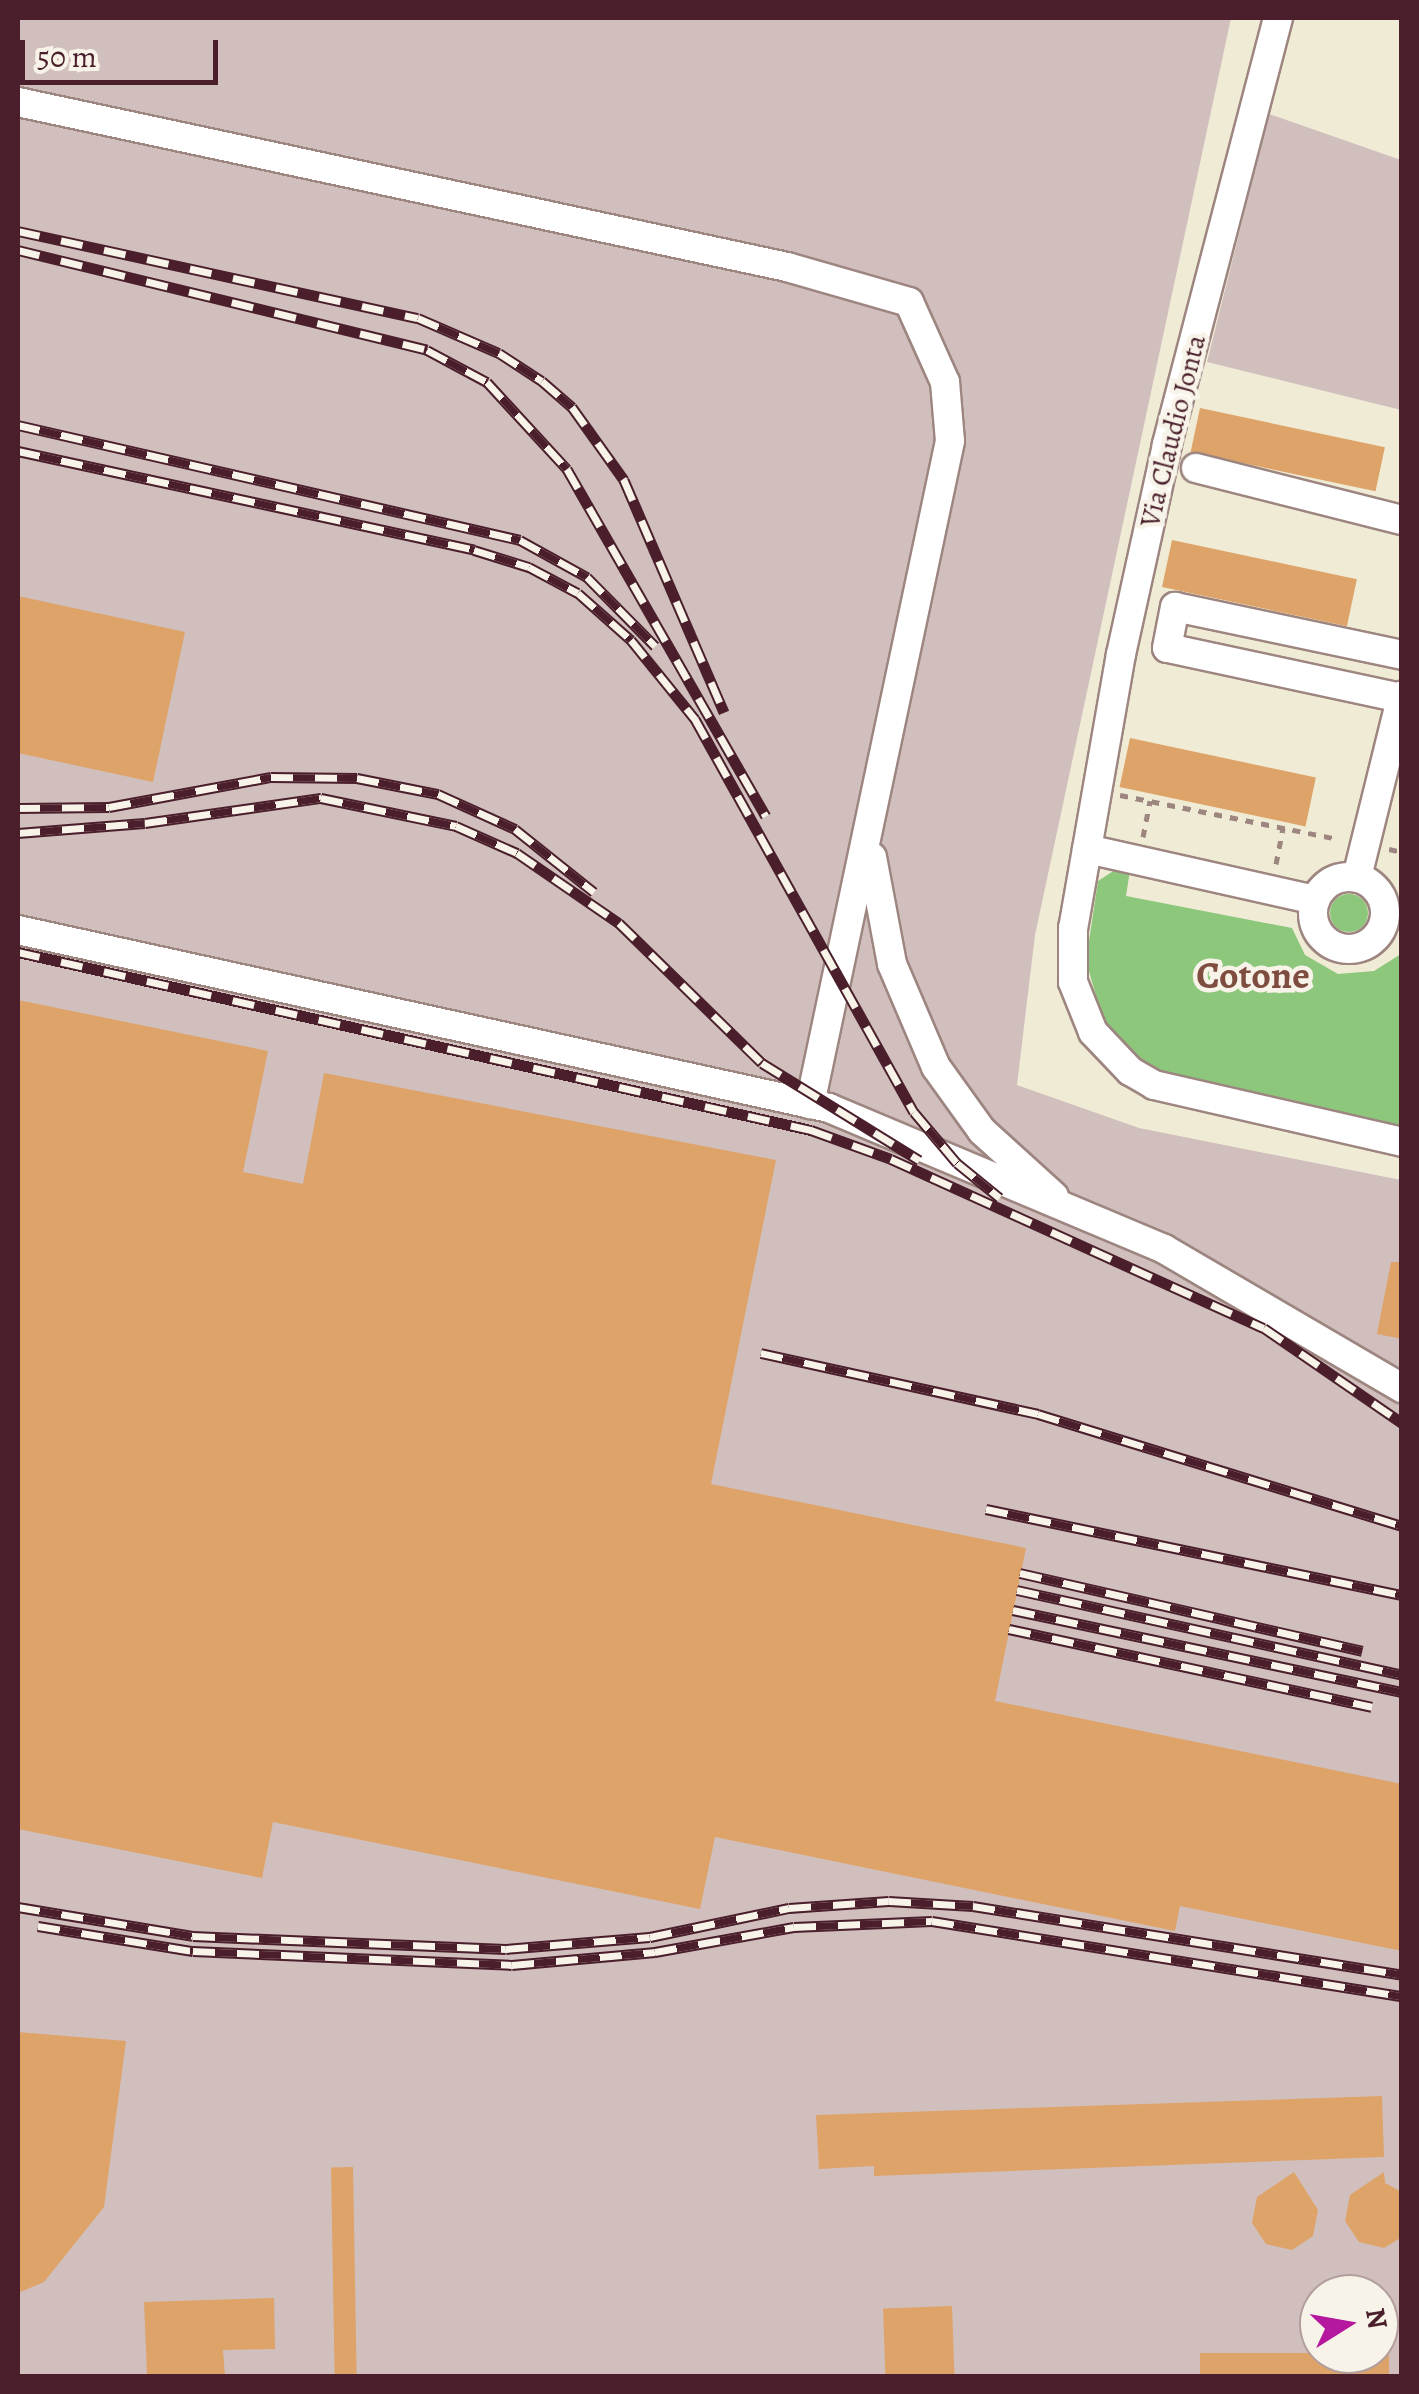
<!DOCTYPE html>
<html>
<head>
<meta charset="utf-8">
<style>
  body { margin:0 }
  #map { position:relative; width:1419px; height:2394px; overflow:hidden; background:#f0ebd5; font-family:Alegreya,serif }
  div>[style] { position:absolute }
  .industrial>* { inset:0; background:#d1bfbe }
  .green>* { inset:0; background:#8cc77c }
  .round { border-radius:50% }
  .building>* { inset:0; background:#dea368; transform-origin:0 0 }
  .path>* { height:5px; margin-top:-2.5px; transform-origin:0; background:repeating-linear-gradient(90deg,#9d8580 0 8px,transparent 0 16px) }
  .roads { filter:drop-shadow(2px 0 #9d8580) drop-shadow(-2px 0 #9d8580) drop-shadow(0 2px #9d8580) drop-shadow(0 -2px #9d8580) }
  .minor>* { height:28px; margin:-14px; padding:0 14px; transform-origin:14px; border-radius:14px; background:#fff }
  .minor>.ring { margin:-14px; padding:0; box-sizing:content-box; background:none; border:28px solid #fff; border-radius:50% }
  .rail>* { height:11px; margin-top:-5.5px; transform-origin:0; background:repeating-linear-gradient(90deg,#f7f3e8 0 22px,#4a1f2b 0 44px); box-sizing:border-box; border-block:2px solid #4a1f2b }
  span { translate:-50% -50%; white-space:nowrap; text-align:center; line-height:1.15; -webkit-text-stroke:9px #f7f3e8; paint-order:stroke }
  .street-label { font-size:28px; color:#4a1f2b }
  .district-label { font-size:38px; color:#7e4d40; font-weight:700 }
  .frame { position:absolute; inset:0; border:20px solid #4a1f2b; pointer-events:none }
  .north { position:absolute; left:1299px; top:2274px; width:100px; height:100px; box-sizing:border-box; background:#f7f3e8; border:2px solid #b29e9c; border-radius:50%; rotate:79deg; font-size:28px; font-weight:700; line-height:40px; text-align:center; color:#4a1f2b }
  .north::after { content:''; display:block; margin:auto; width:35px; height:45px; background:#b5179e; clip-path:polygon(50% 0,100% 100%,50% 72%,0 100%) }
  .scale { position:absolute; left:20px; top:40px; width:198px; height:45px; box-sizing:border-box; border:5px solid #4a1f2b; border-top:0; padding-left:12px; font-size:30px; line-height:35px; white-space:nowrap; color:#4a1f2b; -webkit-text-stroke:8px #f7f3e8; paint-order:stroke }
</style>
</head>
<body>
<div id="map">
  <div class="industrial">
    <i style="clip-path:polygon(evenodd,18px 18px,1231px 18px,1035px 935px,1017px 1085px,1139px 1128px,1401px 1180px,1401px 2376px,18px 2376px,18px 18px,1319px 2294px,1379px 2294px,1379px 2354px,1319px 2354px,1319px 2294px)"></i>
    <i style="clip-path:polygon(1269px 114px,1401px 160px,1401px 410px,1207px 362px)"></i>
  </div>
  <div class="green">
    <i style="clip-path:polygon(1118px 868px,1130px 870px,1126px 896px,1292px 928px,1305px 955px,1338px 974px,1374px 971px,1401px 954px,1401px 1126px,1184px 1080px,1135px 1059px,1105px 1027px,1086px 961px,1098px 881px)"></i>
    <i class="round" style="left:1330px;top:894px;width:38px;height:38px"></i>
  </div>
  <div class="building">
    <i style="left:1200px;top:408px;width:189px;height:45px;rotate:12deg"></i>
    <i style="left:1172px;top:540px;width:189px;height:48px;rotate:12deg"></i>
    <i style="clip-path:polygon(18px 596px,185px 632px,153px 782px,18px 753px)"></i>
    <i style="left:1130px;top:738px;width:190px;height:50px;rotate:12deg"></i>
    <i style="clip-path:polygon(18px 1000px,268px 1051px,243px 1172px,303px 1184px,324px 1073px,776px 1160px,711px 1484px,1026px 1548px,995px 1701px,1402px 1784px,1402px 1951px,1180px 1906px,1175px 1931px,715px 1837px,700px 1909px,273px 1822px,262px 1878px,18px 1829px)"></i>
    <i style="clip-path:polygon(1391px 1262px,1402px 1262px,1402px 1339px,1377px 1334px)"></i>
    <i style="clip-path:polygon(18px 2032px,126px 2041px,104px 2207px,44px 2282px,18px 2293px)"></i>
    <i style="clip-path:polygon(1382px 2096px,1384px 2157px,874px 2176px,874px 2166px,819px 2169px,816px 2115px)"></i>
    <i style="left:353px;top:2167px;width:209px;height:22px;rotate:89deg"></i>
    <i style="clip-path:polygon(1294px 2172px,1318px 2210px,1313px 2236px,1292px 2250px,1266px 2244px,1252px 2223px,1257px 2197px)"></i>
    <i style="clip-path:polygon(1384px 2172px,1385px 2183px,1402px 2192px,1402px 2237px,1384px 2248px,1359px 2242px,1345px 2221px,1350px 2195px)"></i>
    <i style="clip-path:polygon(274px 2298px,275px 2349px,223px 2350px,225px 2376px,147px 2376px,144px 2302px)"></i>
    <i style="left:952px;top:2306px;width:70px;height:69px;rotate:88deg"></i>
    <i style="left:1200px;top:2353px;width:189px;height:23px"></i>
  </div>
  <div class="path">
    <i style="left:1120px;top:795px;width:223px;rotate:11.4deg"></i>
    <i style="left:1143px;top:837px;width:37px;rotate:-79deg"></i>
    <i style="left:1389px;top:849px;width:13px;rotate:13deg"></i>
    <i style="left:1276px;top:864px;width:37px;rotate:-79deg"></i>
  </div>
  <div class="roads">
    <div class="minor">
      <i style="left:1278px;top:18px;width:441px;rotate:104.6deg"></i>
      <i style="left:1167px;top:445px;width:214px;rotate:102.4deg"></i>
      <i style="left:1121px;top:654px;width:278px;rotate:99.9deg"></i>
      <i style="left:1073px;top:928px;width:54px;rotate:90deg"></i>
      <i style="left:1073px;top:982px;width:54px;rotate:68.2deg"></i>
      <i style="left:1093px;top:1032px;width:54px;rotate:46.5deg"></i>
      <i style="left:1130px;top:1071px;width:28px;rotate:30deg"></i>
      <i style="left:1154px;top:1085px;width:254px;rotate:12.9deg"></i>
      <i style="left:18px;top:102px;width:787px;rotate:12.11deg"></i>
      <i style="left:787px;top:267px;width:127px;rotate:16deg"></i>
      <i style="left:909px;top:302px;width:88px;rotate:65.8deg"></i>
      <i style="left:945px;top:382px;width:59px;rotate:85.2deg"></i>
      <i style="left:950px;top:441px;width:678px;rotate:101.92deg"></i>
      <i style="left:1196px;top:468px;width:212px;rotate:14.2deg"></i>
      <i style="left:1401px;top:698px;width:239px;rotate:-167.9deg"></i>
      <i style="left:1167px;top:648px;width:42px;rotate:-79deg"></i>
      <i style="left:1175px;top:607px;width:232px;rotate:11.9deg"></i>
      <i style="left:1087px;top:849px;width:234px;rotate:12.6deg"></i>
      <i style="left:872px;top:857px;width:109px;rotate:79.4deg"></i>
      <i style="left:892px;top:964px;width:112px;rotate:66.9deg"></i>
      <i style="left:936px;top:1067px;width:79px;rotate:54.3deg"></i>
      <i style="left:982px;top:1131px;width:97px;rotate:42.1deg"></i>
      <i style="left:1357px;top:877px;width:187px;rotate:-76.1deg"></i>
      <i class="ring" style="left:1313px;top:877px;width:44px;height:44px"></i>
      <i style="left:18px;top:930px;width:830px;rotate:12.38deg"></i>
      <i style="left:829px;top:1108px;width:363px;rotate:22.8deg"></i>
      <i style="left:1164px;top:1249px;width:276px;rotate:30.3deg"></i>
    </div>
  </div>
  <div class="rail">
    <i style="left:18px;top:231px;width:409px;rotate:12.3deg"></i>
    <i style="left:418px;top:318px;width:88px;rotate:23.4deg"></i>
    <i style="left:499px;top:353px;width:51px;rotate:33.1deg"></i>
    <i style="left:542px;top:381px;width:40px;rotate:41deg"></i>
    <i style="left:572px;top:407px;width:90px;rotate:54.5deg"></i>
    <i style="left:624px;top:480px;width:253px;rotate:66.7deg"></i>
    <i style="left:18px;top:250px;width:421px;rotate:13.7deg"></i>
    <i style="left:427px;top:350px;width:68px;rotate:28.1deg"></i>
    <i style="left:487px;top:382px;width:118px;rotate:47.4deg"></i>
    <i style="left:567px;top:469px;width:400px;rotate:60.2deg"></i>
    <i style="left:18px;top:425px;width:515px;rotate:12.9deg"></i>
    <i style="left:520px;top:540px;width:77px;rotate:28.9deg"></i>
    <i style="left:587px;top:577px;width:97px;rotate:45.4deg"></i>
    <i style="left:18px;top:451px;width:467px;rotate:12.2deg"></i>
    <i style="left:474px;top:550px;width:58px;rotate:17.2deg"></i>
    <i style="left:529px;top:567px;width:55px;rotate:28deg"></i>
    <i style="left:578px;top:593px;width:71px;rotate:41.6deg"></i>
    <i style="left:631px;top:640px;width:102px;rotate:51deg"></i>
    <i style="left:695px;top:719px;width:450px;rotate:60.9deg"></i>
    <i style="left:914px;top:1112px;width:67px;rotate:49.9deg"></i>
    <i style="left:957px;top:1163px;width:55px;rotate:39.1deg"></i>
    <i style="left:18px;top:808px;width:91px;rotate:-0.6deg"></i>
    <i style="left:109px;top:807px;width:165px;rotate:-10.5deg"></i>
    <i style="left:271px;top:777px;width:86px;rotate:0.7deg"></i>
    <i style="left:357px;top:778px;width:83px;rotate:11.2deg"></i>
    <i style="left:438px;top:794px;width:85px;rotate:24.4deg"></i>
    <i style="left:515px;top:829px;width:101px;rotate:38.6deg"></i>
    <i style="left:18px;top:833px;width:127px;rotate:-4.5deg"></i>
    <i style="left:145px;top:823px;width:178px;rotate:-8.1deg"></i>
    <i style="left:321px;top:798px;width:138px;rotate:11.7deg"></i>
    <i style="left:456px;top:826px;width:67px;rotate:23.9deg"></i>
    <i style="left:517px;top:853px;width:124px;rotate:34.5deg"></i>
    <i style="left:619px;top:923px;width:200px;rotate:44.4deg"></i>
    <i style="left:762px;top:1063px;width:185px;rotate:31.7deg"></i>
    <i style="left:18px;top:952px;width:813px;rotate:12.65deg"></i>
    <i style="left:811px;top:1130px;width:85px;rotate:19.9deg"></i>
    <i style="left:891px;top:1159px;width:409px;rotate:24.4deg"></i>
    <i style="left:1264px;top:1328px;width:168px;rotate:34.5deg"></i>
    <i style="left:761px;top:1353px;width:284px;rotate:12.4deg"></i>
    <i style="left:1038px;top:1414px;width:381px;rotate:17.1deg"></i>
    <i style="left:986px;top:1509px;width:425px;rotate:11.7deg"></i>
    <i style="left:1020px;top:1573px;width:351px;rotate:12.8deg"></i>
    <i style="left:1017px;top:1590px;width:394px;rotate:12.4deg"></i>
    <i style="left:1013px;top:1610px;width:398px;rotate:11.9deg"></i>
    <i style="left:1009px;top:1629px;width:371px;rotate:12.1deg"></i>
    <i style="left:18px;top:1907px;width:177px;rotate:9.4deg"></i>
    <i style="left:193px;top:1936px;width:313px;rotate:2.4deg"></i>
    <i style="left:506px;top:1949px;width:144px;rotate:-4.8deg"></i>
    <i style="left:650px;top:1937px;width:142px;rotate:-11.8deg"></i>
    <i style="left:789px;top:1908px;width:100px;rotate:-4deg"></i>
    <i style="left:889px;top:1901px;width:84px;rotate:3.4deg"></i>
    <i style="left:973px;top:1906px;width:435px;rotate:9.1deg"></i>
    <i style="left:38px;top:1926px;width:157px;rotate:9.2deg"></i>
    <i style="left:193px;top:1951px;width:319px;rotate:2.5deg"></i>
    <i style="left:512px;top:1965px;width:144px;rotate:-5.2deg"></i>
    <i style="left:655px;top:1952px;width:141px;rotate:-10.2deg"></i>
    <i style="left:794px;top:1927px;width:138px;rotate:-2.5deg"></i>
    <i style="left:932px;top:1921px;width:476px;rotate:9.1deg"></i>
  </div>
  <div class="street-label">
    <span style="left:1173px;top:431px;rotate:-76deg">Via Claudio Jonta</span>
  </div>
  <div class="district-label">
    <span style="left:1253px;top:976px">Cotone</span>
  </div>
  <div class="frame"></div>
  <div class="north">N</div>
  <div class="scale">50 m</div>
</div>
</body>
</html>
